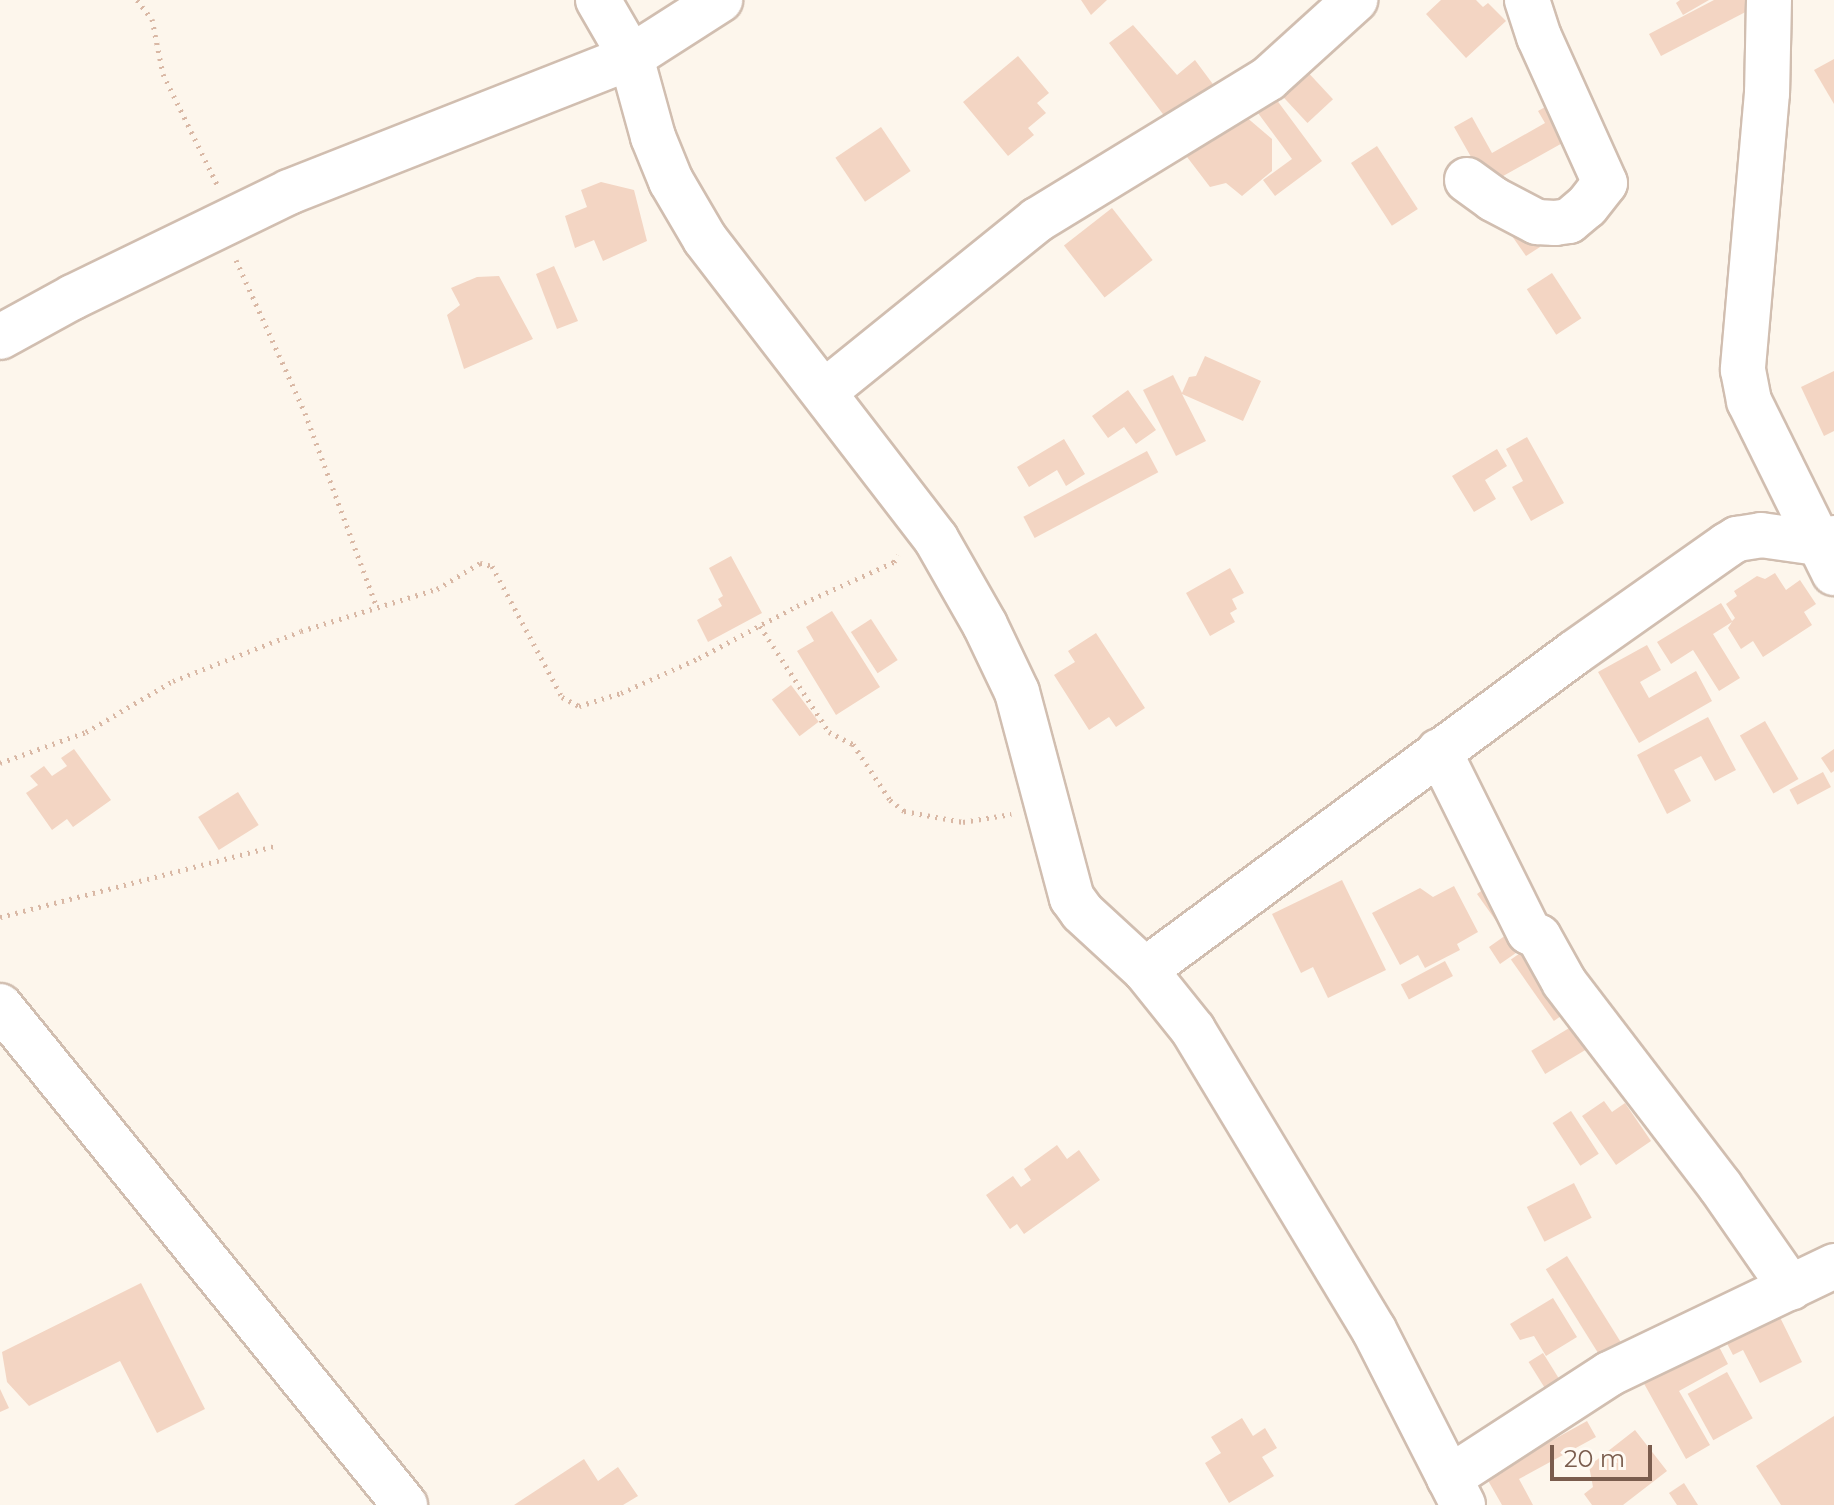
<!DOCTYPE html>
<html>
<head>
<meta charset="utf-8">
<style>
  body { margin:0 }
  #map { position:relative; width:1834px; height:1505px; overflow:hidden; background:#fdf6ec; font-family:Montserrat,sans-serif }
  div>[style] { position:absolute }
  .building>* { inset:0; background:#f3d5c3; transform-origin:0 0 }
  .path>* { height:5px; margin-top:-2.5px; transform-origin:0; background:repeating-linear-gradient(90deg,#d9b8a5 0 2px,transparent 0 8px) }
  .roads { filter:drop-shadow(2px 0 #d1beb0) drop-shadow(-2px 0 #d1beb0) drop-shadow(0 2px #d1beb0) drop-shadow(0 -2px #d1beb0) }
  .minor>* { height:44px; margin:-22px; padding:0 22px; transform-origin:22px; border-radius:22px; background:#fff }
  span { translate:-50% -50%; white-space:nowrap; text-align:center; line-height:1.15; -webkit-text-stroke:6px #fffaf3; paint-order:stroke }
  .scale { position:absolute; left:1550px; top:1445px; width:102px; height:36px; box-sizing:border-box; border:4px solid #7a5c4d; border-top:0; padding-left:10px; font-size:24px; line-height:28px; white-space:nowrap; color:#7a5c4d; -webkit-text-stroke:6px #fffaf3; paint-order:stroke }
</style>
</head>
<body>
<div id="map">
  <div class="building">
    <i style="clip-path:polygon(1081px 0,1107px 0,1091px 15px)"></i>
    <i style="clip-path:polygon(1441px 0,1476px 0,1483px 7px,1488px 3px,1506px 21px,1466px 58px,1426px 14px)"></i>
    <i style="clip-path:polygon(1680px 0,1709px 0,1683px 15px,1676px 3px)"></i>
    <i style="clip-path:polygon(1714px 0,1754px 0,1757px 6px,1661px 56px,1649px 34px)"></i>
    <i style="clip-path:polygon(1133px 25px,1177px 75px,1195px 60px,1218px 91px,1172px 126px,1109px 43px)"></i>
    <i style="clip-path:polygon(1018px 56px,1049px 93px,1037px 103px,1046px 113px,1028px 128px,1034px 135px,1008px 156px,963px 102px)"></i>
    <i style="clip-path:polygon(1834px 59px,1834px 104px,1814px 70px)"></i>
    <i style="left:1303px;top:67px;width:44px;height:35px;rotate:47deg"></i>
    <i style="clip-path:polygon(1276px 99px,1322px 161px,1275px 196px,1263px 180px,1292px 159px,1258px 113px)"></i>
    <i style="clip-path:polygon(1556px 101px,1575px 136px,1487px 185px,1454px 127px,1472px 117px,1492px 153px,1545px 123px,1538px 111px)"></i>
    <i style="clip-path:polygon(1238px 110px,1272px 139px,1272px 171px,1242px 196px,1226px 183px,1210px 187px,1184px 153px)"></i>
    <i style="left:881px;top:127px;width:53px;height:55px;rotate:56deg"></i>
    <i style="left:1377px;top:146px;width:75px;height:31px;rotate:57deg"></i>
    <i style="clip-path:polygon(601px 182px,634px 190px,647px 241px,603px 261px,594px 240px,575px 248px,565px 216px,587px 207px,581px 190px)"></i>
    <i style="left:1112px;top:208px;width:66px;height:61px;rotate:52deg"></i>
    <i style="clip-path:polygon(1505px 226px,1529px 230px,1540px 247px,1526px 256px)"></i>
    <i style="clip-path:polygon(554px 266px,578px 321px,557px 329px,536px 274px)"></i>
    <i style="left:1552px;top:273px;width:54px;height:30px;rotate:57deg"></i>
    <i style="clip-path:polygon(499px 276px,533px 339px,464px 369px,447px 315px,460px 305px,451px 288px,477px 277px)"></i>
    <i style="clip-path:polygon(1205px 356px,1261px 381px,1243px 421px,1182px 394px,1206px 441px,1176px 456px,1143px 390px,1173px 375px,1182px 393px,1189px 377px,1196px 376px)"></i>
    <i style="clip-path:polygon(1834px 371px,1834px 431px,1824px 436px,1801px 387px)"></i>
    <i style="clip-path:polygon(1128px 390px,1156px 430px,1136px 444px,1124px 427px,1108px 438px,1092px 416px)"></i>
    <i style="clip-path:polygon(1527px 437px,1564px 503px,1531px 521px,1512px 487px,1523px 481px,1506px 449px)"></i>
    <i style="clip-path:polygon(1064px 439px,1085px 474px,1066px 486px,1057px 470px,1029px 487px,1017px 467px)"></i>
    <i style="clip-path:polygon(1497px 449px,1507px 466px,1485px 480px,1496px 499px,1474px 512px,1452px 476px)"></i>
    <i style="left:1147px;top:451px;width:24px;height:140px;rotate:62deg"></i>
    <i style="clip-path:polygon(731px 556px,762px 613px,708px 642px,697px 620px,722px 606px,718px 599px,723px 596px,709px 568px)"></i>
    <i style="clip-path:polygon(1230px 568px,1244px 593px,1232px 599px,1237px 609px,1230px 613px,1235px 622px,1210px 636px,1186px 593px)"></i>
    <i style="clip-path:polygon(1775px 573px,1786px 590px,1800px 580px,1816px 604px,1804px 612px,1812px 625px,1763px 657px,1753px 641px,1741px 649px,1728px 628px,1732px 622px,1713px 634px,1740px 678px,1719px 691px,1693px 650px,1671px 664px,1657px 642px,1721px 603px,1732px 621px,1735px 618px,1726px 604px,1737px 596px,1734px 591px,1757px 576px,1765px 579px)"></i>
    <i style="clip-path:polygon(832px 611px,880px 687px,836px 715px,797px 651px,814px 641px,806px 627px)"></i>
    <i style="left:871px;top:619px;width:49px;height:24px;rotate:57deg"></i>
    <i style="clip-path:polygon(1096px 633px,1145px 708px,1116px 727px,1109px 717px,1089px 730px,1054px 675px,1075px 662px,1068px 651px)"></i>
    <i style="clip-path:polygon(1647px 645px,1661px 670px,1640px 682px,1649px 698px,1696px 671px,1712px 701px,1639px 743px,1598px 672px)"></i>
    <i style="left:791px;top:685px;width:46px;height:24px;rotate:53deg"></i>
    <i style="clip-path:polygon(1708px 717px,1736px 770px,1715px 781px,1701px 756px,1674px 770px,1691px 801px,1667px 814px,1637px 755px)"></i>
    <i style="left:1765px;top:721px;width:67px;height:29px;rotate:60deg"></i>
    <i style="clip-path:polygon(74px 749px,111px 800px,73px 827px,67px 819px,52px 830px,26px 793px,38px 785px,30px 776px,44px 766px,52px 776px,67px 766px,61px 758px)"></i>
    <i style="clip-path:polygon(1834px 749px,1834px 771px,1831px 773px,1821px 758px)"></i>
    <i style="left:1823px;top:772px;width:17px;height:38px;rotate:62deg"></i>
    <i style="left:238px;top:792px;width:39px;height:47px;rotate:58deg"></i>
    <i style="clip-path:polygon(1499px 878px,1539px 937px,1500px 964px,1489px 947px,1506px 935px,1477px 894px)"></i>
    <i style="clip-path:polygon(1342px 880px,1386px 970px,1328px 998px,1313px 967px,1301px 973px,1272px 914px)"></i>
    <i style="clip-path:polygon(1454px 886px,1478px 932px,1457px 944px,1460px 950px,1425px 968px,1418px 955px,1400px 965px,1372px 913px,1420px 888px,1433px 897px)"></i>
    <i style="left:1533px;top:944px;width:75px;height:27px;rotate:55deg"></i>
    <i style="left:1445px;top:961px;width:17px;height:50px;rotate:62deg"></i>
    <i style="left:1581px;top:1021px;width:27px;height:58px;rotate:59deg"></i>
    <i style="clip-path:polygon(1604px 1101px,1612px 1112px,1625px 1103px,1651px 1141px,1616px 1165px,1582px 1116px)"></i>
    <i style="left:1571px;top:1111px;width:51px;height:22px;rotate:57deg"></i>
    <i style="clip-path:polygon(1057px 1145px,1067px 1159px,1079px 1150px,1100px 1180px,1024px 1234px,1017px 1224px,1010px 1229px,986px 1195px,1013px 1176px,1021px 1187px,1031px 1180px,1024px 1169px)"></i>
    <i style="left:1574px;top:1183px;width:39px;height:53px;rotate:63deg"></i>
    <i style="left:1567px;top:1256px;width:106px;height:25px;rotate:58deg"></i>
    <i style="clip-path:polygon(141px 1283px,205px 1409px,157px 1433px,120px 1361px,29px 1406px,7px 1382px,2px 1352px)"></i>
    <i style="clip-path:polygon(1553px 1298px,1577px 1337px,1546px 1356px,1534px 1336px,1520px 1340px,1510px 1324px)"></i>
    <i style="clip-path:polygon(1774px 1305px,1802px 1362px,1760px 1383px,1743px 1350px,1733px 1355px,1721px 1332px)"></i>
    <i style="clip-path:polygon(1715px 1339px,1728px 1364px,1679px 1391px,1710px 1445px,1686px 1459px,1642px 1380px)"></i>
    <i style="left:1543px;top:1353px;width:45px;height:17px;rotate:58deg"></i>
    <i style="left:1727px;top:1372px;width:53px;height:45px;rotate:61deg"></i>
    <i style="clip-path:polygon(0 1389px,9px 1408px,0 1412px)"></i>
    <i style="clip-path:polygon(1834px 1416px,1834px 1505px,1781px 1505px,1756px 1466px)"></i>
    <i style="clip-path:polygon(1242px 1418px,1253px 1436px,1265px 1428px,1277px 1448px,1262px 1457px,1274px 1476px,1229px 1503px,1205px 1463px,1221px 1453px,1211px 1437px)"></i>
    <i style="clip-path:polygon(1587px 1421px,1596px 1437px,1519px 1479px,1533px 1505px,1502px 1505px,1486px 1477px)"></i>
    <i style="clip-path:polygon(1635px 1430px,1667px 1471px,1623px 1505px,1592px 1505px,1584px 1494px,1593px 1487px,1589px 1466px)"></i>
    <i style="clip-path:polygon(584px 1459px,598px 1481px,618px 1467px,638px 1496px,623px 1505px,514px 1505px)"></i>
    <i style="clip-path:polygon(1684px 1483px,1698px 1505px,1677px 1505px,1669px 1493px)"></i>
  </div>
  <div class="path">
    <i style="left:137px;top:0;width:24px;rotate:52deg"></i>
    <i style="left:152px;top:19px;width:56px;rotate:78.7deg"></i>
    <i style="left:163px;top:74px;width:123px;rotate:63.9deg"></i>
    <i style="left:236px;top:260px;width:168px;rotate:65.7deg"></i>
    <i style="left:305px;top:413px;width:205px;rotate:69.7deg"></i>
    <i style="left:760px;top:626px;width:126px;rotate:56.9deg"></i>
    <i style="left:829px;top:732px;width:27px;rotate:27deg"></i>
    <i style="left:853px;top:744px;width:67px;rotate:56.5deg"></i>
    <i style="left:890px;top:800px;width:18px;rotate:38deg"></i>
    <i style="left:904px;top:811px;width:60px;rotate:10.6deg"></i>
    <i style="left:963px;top:822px;width:49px;rotate:-9.5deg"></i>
    <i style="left:0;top:763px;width:91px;rotate:-19.8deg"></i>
    <i style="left:86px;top:732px;width:101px;rotate:-30.4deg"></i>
    <i style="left:173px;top:681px;width:137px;rotate:-21.3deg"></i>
    <i style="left:301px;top:631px;width:142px;rotate:-17.2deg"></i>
    <i style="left:437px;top:589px;width:50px;rotate:-31.2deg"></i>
    <i style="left:480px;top:563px;width:12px;rotate:14deg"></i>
    <i style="left:492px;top:566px;width:149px;rotate:61.9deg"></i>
    <i style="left:562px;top:697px;width:19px;rotate:28deg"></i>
    <i style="left:579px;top:706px;width:44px;rotate:-17.2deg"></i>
    <i style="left:621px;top:693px;width:85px;rotate:-24.2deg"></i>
    <i style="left:699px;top:658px;width:111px;rotate:-28deg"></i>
    <i style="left:797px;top:606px;width:107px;rotate:-24.4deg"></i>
    <i style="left:894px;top:562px;width:8px;rotate:-60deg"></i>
    <i style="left:0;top:917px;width:284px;rotate:-14.5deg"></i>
  </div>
  <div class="roads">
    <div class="minor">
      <i style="left:598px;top:0;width:66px;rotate:59.9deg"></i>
      <i style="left:631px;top:57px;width:83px;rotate:74.6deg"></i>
      <i style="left:653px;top:137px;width:48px;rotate:67.8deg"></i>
      <i style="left:671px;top:181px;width:67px;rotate:59.6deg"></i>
      <i style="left:705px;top:239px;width:379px;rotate:52.4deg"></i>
      <i style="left:936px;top:539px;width:99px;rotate:60.3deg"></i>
      <i style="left:985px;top:625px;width:74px;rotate:64.5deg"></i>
      <i style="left:1017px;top:692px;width:213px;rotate:75.1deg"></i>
      <i style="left:1072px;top:898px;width:17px;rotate:54deg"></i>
      <i style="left:1082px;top:912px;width:86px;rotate:42.6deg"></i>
      <i style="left:1145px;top:970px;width:77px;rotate:51.3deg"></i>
      <i style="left:1193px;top:1030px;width:350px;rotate:58.9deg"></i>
      <i style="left:1374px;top:1330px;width:196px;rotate:63deg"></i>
      <i style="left:1769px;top:0;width:93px;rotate:91.2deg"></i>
      <i style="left:1767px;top:93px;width:278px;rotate:95deg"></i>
      <i style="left:1743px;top:370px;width:32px;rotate:79deg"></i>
      <i style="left:1749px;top:401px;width:192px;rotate:63.7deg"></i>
      <i style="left:1467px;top:180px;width:32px;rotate:36deg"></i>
      <i style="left:1493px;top:199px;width:50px;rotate:27.6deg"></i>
      <i style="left:1537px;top:222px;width:18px;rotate:3deg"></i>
      <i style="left:1555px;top:223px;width:14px;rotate:-8deg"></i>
      <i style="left:1569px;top:221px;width:23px;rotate:-40deg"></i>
      <i style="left:1587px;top:206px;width:29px;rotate:-52deg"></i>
      <i style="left:1605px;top:183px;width:160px;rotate:-114.3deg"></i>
      <i style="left:1539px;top:37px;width:39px;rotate:-108deg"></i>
      <i style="left:0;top:337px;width:83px;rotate:-28.7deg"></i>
      <i style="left:73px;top:297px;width:240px;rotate:-25.9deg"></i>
      <i style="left:289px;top:192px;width:368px;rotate:-21.5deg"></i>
      <i style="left:631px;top:57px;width:106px;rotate:-32.6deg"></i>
      <i style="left:824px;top:392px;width:274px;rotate:-38.9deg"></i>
      <i style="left:1037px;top:220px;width:271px;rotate:-31.4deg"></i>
      <i style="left:1268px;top:79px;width:118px;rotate:-42.2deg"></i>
      <i style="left:1439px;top:751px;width:202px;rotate:63.6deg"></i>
      <i style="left:1529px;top:932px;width:11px;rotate:27deg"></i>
      <i style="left:1539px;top:937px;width:51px;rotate:60.9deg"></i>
      <i style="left:1564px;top:982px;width:257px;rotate:52.6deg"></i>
      <i style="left:1720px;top:1186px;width:124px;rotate:55.2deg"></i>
      <i style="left:1145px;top:970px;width:533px;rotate:-36.46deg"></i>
      <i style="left:1574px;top:653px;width:187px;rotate:-35.2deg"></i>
      <i style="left:1727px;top:545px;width:12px;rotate:-31deg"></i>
      <i style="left:1737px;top:539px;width:24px;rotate:-9deg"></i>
      <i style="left:1761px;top:535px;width:57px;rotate:8.1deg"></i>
      <i style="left:1817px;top:543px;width:18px;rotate:-16deg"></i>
      <i style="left:0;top:1006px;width:643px;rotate:50.94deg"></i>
      <i style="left:1449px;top:1478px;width:191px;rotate:-33deg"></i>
      <i style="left:1609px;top:1374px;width:250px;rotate:-25.6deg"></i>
    </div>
  </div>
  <div class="scale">20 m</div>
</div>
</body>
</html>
